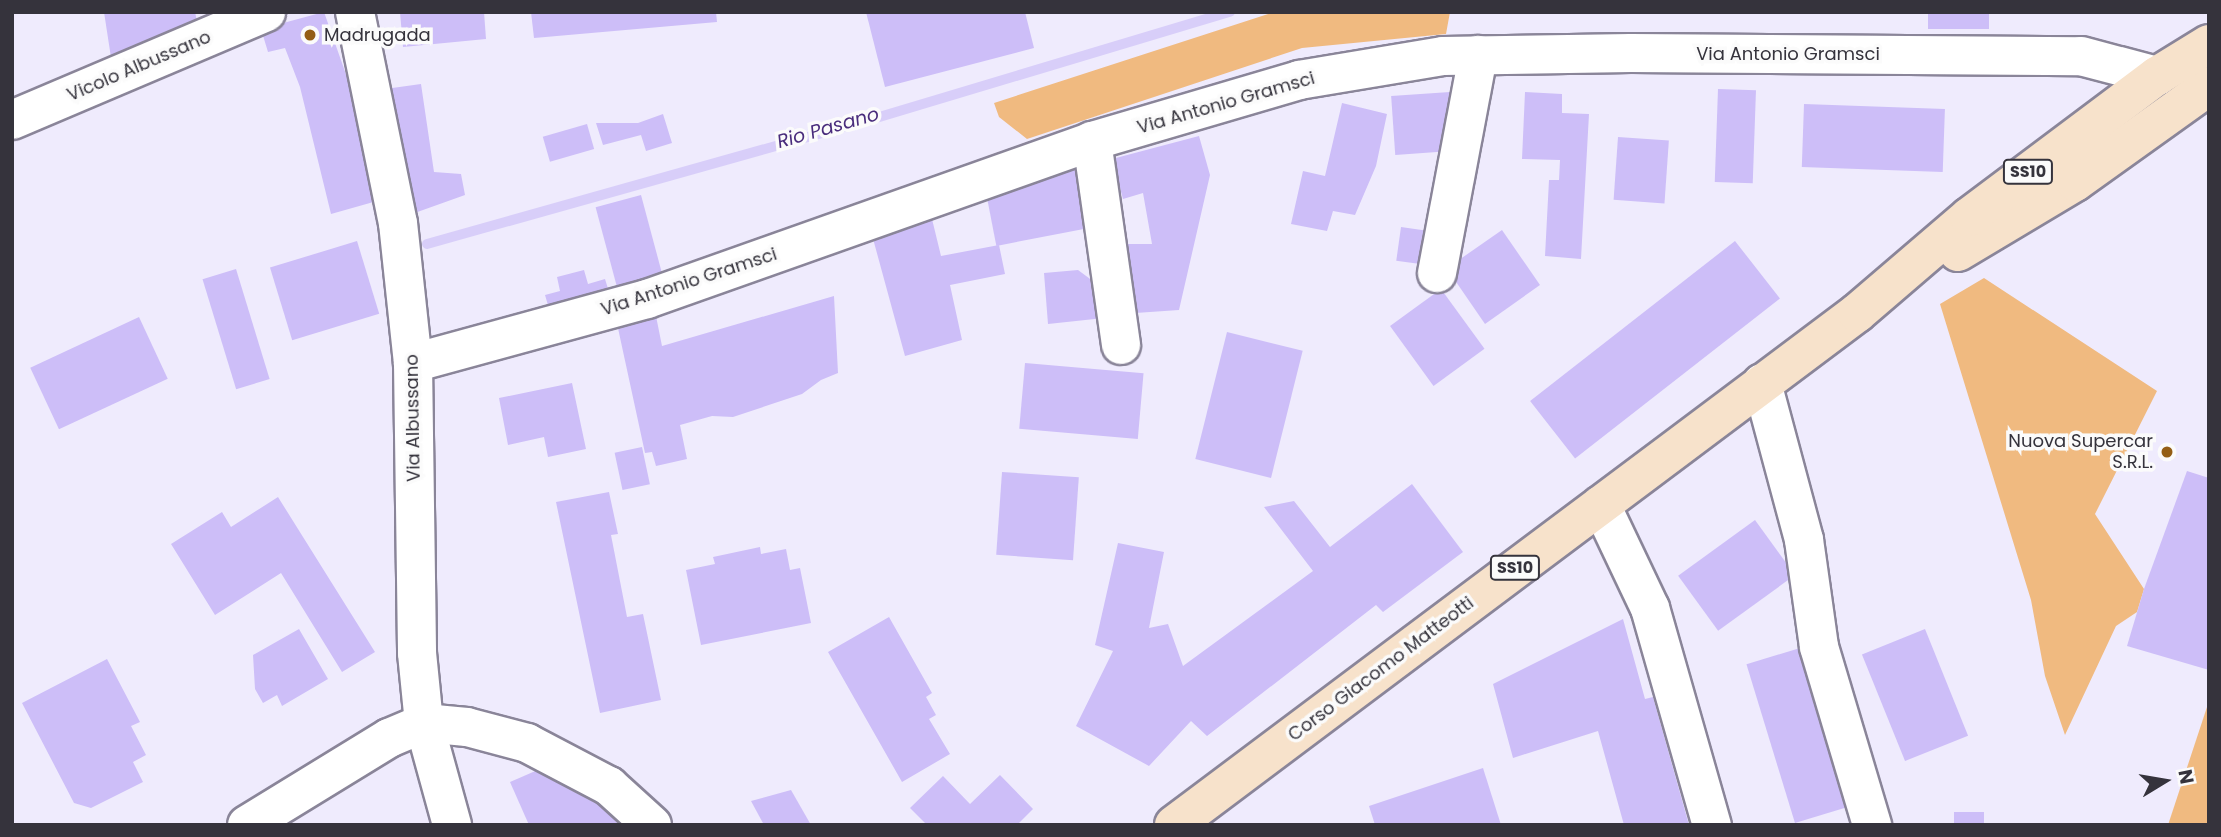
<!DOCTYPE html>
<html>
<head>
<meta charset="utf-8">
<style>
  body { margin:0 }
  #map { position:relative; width:2221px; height:837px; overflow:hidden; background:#efebfd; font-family:Poppins,sans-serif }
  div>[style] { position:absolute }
  .green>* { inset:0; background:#f0ba80 }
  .stream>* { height:10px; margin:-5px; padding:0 5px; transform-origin:5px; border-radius:5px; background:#d8cef9 }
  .building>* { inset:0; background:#cdbef8; transform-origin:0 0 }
  .roads { filter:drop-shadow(2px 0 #8a8599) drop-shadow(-2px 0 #8a8599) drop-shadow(0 2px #8a8599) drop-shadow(0 -2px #8a8599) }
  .minor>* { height:38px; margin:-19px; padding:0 19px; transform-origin:19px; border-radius:19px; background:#fff }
  .major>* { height:38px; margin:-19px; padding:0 19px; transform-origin:19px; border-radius:19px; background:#f7e2cb }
  .dots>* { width:19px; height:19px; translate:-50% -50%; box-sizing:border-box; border:4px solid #fbfbfb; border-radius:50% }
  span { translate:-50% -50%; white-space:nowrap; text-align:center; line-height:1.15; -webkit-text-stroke:7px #fbfbfb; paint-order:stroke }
  .shield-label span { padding:2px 5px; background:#fbfbfb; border:2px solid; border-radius:5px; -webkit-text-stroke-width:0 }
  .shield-label { font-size:16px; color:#35333c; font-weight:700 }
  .poi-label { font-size:18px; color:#35333c }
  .left { translate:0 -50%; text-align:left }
  .right { translate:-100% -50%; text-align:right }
  .street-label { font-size:18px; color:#35333c }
  .water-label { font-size:19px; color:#492c7c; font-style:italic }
  .frame { position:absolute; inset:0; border:14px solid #35333c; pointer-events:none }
  .north { position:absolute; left:2130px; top:746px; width:70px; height:70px; -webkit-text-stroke:5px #fbfbfb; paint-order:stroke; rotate:79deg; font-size:19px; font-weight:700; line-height:28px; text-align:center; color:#35333c }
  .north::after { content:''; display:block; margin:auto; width:24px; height:32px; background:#35333c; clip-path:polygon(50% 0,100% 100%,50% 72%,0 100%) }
</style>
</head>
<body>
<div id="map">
  <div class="green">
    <i style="clip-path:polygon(1274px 12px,1450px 12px,1446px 34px,1302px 48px,1027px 139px,999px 117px,994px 103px)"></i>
    <i style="clip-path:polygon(1984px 278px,2157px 391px,2095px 514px,2144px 589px,2137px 612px,2116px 626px,2065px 735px,2045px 676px,2031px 600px,1940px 304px)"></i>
    <i style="clip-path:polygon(2209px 701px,2209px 825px,2168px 825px)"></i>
  </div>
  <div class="stream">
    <i style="left:427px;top:244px;width:456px;rotate:-15.7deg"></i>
    <i style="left:866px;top:121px;width:380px;rotate:-16.7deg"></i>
  </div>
  <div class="building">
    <i style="clip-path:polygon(104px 12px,195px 12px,199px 30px,112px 64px)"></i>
    <i style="clip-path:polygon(324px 12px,348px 80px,377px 201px,331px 214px,300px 87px,285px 48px,268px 52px,261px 29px)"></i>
    <i style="clip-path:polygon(400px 12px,484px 12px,486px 39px,403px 47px)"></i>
    <i style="clip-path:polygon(531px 12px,716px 12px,717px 22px,534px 38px)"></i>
    <i style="clip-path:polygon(866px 12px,1025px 12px,1034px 48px,885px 87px)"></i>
    <i style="left:1928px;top:12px;width:61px;height:17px"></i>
    <i style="clip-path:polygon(421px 84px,434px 172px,461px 174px,465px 195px,409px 215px,385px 89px)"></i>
    <i style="left:1718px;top:89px;width:38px;height:93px;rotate:2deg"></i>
    <i style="left:1450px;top:92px;width:59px;height:59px;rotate:86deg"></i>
    <i style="clip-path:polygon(1525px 92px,1562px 94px,1562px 113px,1589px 114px,1581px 259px,1545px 256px,1549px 180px,1559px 180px,1560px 160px,1522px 159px)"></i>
    <i style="clip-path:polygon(1342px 103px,1387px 114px,1376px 166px,1355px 215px,1333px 211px,1327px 231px,1291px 224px,1303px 171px,1325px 176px)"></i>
    <i style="left:1804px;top:104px;width:141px;height:63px;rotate:2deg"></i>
    <i style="clip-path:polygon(663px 114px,672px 143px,646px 151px,641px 135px,603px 145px,596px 123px,638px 123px)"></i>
    <i style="left:587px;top:124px;width:26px;height:46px;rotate:74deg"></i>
    <i style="clip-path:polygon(1199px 136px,1210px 175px,1179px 310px,1121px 314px,1113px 244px,1152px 244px,1143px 193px,1123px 199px,1112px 159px)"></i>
    <i style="left:1618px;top:137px;width:51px;height:63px;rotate:4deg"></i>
    <i style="left:1088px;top:167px;width:60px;height:105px;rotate:79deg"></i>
    <i style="left:641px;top:195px;width:88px;height:47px;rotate:75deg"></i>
    <i style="clip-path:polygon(932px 219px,941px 256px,999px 245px,1005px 274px,950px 285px,962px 340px,905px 356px,872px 235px)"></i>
    <i style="left:1401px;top:227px;width:28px;height:34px;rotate:8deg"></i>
    <i style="clip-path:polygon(1502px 230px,1540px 285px,1485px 324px,1452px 276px,1456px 262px)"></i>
    <i style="left:357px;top:241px;width:76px;height:91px;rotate:73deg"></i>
    <i style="left:1735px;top:241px;width:73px;height:260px;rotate:52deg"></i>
    <i style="left:236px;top:269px;width:115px;height:35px;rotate:73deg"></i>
    <i style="clip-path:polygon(584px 270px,588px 284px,605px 279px,610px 295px,550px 312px,545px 295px,560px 291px,557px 277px)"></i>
    <i style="clip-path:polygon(1078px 270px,1101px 287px,1104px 318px,1048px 324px,1044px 273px)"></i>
    <i style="left:1441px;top:289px;width:74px;height:63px;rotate:54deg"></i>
    <i style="clip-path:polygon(834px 296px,838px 373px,821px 380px,802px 394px,733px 417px,712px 416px,680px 425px,687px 459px,656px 466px,652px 452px,645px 453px,616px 319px,655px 311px,662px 346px)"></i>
    <i style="left:139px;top:317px;width:68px;height:120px;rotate:65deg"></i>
    <i style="left:1227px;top:332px;width:78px;height:131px;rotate:14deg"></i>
    <i style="left:1025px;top:363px;width:119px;height:66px;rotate:5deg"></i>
    <i style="clip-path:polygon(572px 383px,586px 449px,548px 457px,544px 437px,508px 445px,499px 398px)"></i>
    <i style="left:642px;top:447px;width:38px;height:28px;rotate:78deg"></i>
    <i style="clip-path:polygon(2187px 471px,2209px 478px,2209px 670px,2127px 646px,2144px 589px)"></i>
    <i style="left:1002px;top:472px;width:77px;height:83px;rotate:4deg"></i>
    <i style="clip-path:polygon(1412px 484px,1463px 552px,1383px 612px,1376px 605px,1207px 736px,1191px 721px,1149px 766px,1076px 726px,1113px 651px,1095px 645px,1118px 543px,1164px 552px,1149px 628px,1168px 624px,1183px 666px,1313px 571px,1264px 507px,1294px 501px,1330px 547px)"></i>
    <i style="clip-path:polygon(609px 492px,618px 534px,611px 535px,627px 617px,643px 614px,661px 700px,600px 713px,556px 502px)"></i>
    <i style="clip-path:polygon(278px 497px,375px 652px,342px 672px,281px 573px,215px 615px,171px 544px,222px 512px,231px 527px)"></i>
    <i style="left:1755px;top:520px;width:68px;height:95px;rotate:54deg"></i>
    <i style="clip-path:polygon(760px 547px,761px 554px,786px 549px,790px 570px,800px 568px,811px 623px,701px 645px,686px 570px,715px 564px,713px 557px)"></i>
    <i style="clip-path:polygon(889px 617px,932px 693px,926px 697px,936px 715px,929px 719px,950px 754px,902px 782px,828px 652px)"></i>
    <i style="clip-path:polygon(1623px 619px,1645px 699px,1653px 697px,1689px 825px,1624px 825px,1598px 731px,1513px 758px,1493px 684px)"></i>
    <i style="clip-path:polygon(299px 629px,328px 679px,282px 706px,277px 695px,263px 703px,255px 689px,253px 655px)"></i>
    <i style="left:1925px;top:629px;width:115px;height:68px;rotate:68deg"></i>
    <i style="left:1800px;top:648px;width:166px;height:56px;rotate:73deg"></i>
    <i style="clip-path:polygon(107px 659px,140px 722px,131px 726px,146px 755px,133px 762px,143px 782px,91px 808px,74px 803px,22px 703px)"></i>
    <i style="clip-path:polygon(1483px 768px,1501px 825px,1375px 825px,1369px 806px)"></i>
    <i style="clip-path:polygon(540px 769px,593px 792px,632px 825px,529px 825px,510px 782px)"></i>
    <i style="clip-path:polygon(1000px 775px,1033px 809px,1017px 825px,927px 825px,910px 808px,943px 776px,970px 804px)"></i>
    <i style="clip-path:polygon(791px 790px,811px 825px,764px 825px,751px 801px)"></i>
    <i style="left:1954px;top:812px;width:30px;height:13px"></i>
  </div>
  <div class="roads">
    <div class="minor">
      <i style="left:355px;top:12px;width:215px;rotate:78.5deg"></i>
      <i style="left:398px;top:223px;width:141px;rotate:83.9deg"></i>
      <i style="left:413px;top:363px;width:290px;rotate:89.2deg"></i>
      <i style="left:417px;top:653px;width:70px;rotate:84.3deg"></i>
      <i style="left:424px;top:723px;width:106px;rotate:74.6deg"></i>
      <i style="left:12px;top:120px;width:276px;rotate:-23deg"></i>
      <i style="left:1092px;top:141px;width:206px;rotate:81.9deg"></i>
      <i style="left:1437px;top:273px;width:222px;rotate:-79.3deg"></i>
      <i style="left:413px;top:363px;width:243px;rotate:-15.3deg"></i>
      <i style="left:647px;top:299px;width:472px;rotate:-19.5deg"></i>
      <i style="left:1092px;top:141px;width:216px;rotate:-16.4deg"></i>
      <i style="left:1299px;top:80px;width:146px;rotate:-9.5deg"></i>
      <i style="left:1443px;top:56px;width:188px;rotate:-0.9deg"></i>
      <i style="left:1631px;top:53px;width:450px;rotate:0.4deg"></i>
      <i style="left:2081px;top:56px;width:79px;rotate:14.7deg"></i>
      <i style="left:1762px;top:383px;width:163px;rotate:75deg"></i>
      <i style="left:1804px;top:540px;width:108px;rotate:82deg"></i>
      <i style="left:1819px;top:647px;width:186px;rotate:73.4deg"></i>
      <i style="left:1601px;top:505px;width:114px;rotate:64.6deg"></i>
      <i style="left:1650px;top:608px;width:226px;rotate:74.1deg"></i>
      <i style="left:247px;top:825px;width:167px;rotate:-31.5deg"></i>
      <i style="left:389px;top:738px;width:38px;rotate:-23deg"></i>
      <i style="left:424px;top:723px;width:43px;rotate:5.3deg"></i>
      <i style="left:467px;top:727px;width:62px;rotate:14.9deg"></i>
      <i style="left:527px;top:743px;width:93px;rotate:27.7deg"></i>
      <i style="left:609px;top:786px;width:58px;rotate:42.2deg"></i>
    </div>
    <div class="major">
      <i style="left:1958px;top:252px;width:136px;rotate:-30.9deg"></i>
      <i style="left:2075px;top:182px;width:165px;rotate:-35.6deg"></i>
      <i style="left:1174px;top:825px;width:854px;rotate:-36.86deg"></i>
      <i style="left:1857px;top:313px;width:148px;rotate:-40.6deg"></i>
      <i style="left:1969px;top:217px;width:235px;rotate:-36.9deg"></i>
      <i style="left:2157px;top:76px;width:61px;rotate:-31.6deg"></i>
    </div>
  </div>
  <div class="dots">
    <i style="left:310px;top:35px;background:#945e15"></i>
    <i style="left:2167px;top:452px;background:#945e15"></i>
  </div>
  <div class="shield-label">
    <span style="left:2028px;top:172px">SS10</span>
    <span style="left:1515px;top:568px">SS10</span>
  </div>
  <div class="poi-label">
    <span class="left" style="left:324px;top:35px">Madrugada</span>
    <span class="right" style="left:2153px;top:452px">Nuova Supercar<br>S.R.L.</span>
  </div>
  <div class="street-label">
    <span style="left:1788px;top:54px">Via Antonio Gramsci</span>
    <span style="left:139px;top:66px;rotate:-23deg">Vicolo Albussano</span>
    <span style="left:1226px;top:103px;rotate:-16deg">Via Antonio Gramsci</span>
    <span style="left:689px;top:282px;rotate:-18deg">Via Antonio Gramsci</span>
    <span style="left:413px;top:418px;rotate:-91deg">Via Albussano</span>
    <span style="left:1381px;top:669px;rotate:-37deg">Corso Giacomo Matteotti</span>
  </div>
  <div class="water-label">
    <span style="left:828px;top:128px;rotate:-16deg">Rio Pasano</span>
  </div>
  <div class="frame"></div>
  <div class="north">N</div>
</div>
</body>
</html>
